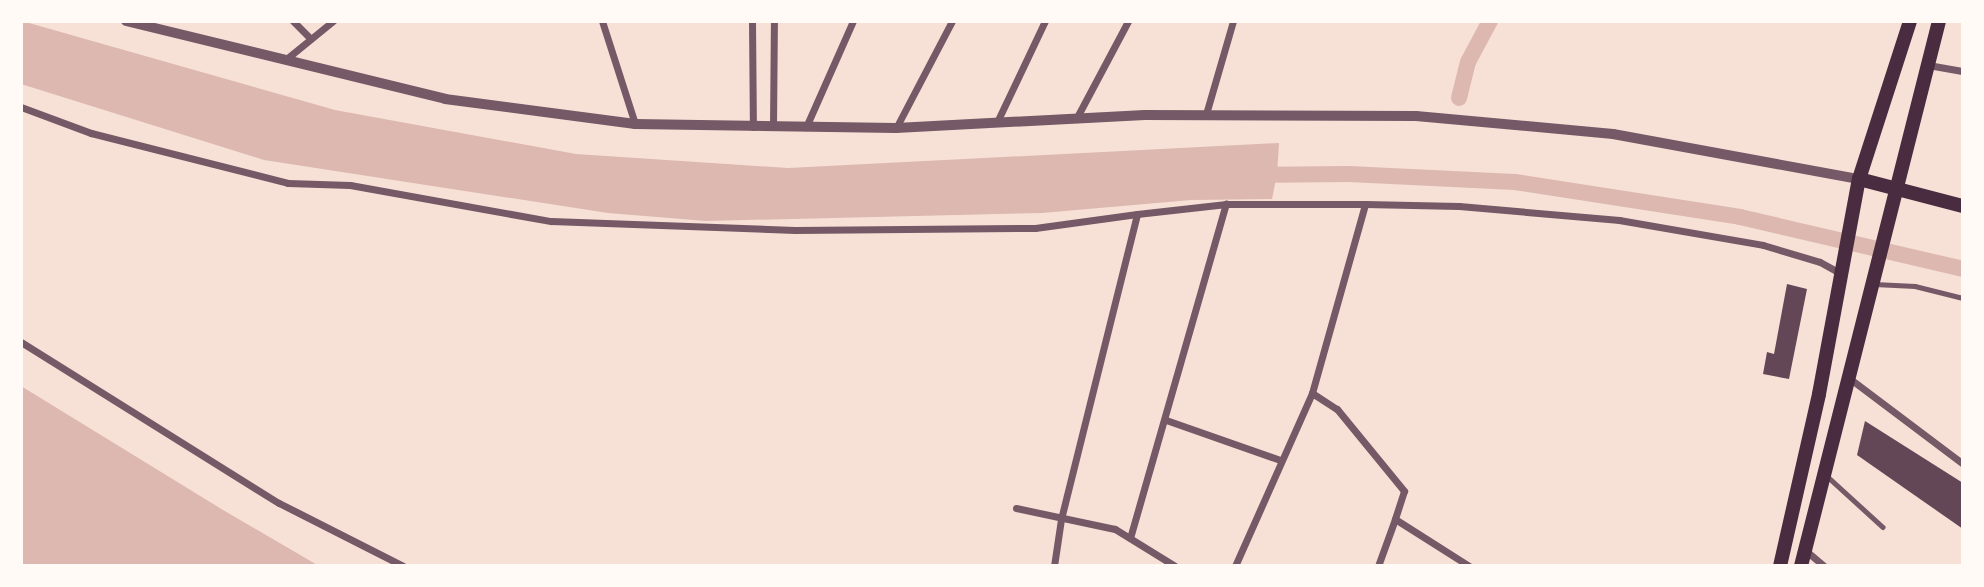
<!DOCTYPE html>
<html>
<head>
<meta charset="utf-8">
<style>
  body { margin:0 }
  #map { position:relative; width:1984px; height:587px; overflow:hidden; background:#f7e1d7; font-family:Quicksand,sans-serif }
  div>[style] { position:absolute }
  .water>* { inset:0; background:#dcb8b0 }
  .canal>* { height:16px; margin:-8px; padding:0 8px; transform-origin:8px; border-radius:8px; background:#dcb8b0 }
  .building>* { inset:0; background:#644757 }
  .service>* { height:4.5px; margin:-2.25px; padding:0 2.25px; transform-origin:2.25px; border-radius:2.25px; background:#755966 }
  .minor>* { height:7px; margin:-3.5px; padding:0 3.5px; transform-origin:3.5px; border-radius:3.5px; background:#755966 }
  .tertiary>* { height:10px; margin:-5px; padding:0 5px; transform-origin:5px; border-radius:5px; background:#755966 }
  .trunk>* { height:14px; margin:-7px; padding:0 7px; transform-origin:7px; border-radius:7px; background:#4a2c40 }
  span { translate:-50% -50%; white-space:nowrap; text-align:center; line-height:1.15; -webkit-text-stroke:7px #fffaf5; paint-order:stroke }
  .frame { position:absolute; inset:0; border:23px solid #fffaf5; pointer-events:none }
</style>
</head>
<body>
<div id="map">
  <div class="water">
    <i style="clip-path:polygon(22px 21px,335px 110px,576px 154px,788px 168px,1279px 143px,1277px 174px,1272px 199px,1191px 200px,1042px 213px,706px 221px,608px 213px,264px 160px,21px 84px)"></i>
    <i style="clip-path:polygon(21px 386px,223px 510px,319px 566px,21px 566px)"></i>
  </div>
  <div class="canal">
    <i style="left:1459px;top:98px;width:37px;rotate:-76deg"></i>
    <i style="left:1468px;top:62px;width:47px;rotate:-61.8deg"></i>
    <i style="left:1256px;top:175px;width:93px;rotate:-0.6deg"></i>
    <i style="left:1349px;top:174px;width:166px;rotate:2.8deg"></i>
    <i style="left:1515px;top:182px;width:228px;rotate:8.8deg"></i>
    <i style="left:1740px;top:217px;width:229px;rotate:13.1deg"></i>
  </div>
  <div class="building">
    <i style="clip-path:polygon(1787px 284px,1807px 289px,1789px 379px,1763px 374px,1767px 352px,1774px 354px)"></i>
    <i style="clip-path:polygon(1865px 421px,1963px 483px,1963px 529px,1857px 455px)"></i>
  </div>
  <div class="service">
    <i style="left:1874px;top:284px;width:41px;rotate:2.8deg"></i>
    <i style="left:1915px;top:286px;width:49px;rotate:14deg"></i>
    <i style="left:1828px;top:477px;width:74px;rotate:42.3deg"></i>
  </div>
  <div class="minor">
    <i style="left:293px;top:21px;width:25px;rotate:45deg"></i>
    <i style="left:602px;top:21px;width:108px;rotate:72.2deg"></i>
    <i style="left:752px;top:21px;width:106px;rotate:89.5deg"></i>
    <i style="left:285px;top:60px;width:62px;rotate:-39.1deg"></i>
    <i style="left:1928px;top:65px;width:36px;rotate:10deg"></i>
    <i style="left:21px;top:107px;width:75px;rotate:20.4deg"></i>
    <i style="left:91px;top:133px;width:203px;rotate:14.2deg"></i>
    <i style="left:288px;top:183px;width:62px;rotate:1.8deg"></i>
    <i style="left:350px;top:185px;width:204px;rotate:10.2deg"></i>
    <i style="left:551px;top:221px;width:244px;rotate:2.1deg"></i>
    <i style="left:795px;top:230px;width:240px;rotate:-0.5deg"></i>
    <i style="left:1035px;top:228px;width:103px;rotate:-7.8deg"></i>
    <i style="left:1206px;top:114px;width:97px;rotate:-73.8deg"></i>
    <i style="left:1076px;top:119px;width:111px;rotate:-62deg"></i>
    <i style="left:997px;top:122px;width:112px;rotate:-64.6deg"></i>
    <i style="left:773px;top:127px;width:106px;rotate:-89.5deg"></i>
    <i style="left:806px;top:127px;width:116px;rotate:-66.1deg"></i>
    <i style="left:896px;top:128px;width:121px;rotate:-62.4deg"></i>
    <i style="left:21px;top:342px;width:304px;rotate:32deg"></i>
    <i style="left:279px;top:503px;width:139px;rotate:26.9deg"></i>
    <i style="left:1849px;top:378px;width:143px;rotate:37deg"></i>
    <i style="left:1312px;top:393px;width:30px;rotate:33deg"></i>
    <i style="left:1337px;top:409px;width:106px;rotate:50.7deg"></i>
    <i style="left:1404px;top:491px;width:29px;rotate:108deg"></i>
    <i style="left:1166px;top:420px;width:121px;rotate:19.3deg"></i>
    <i style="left:1016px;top:508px;width:101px;rotate:12deg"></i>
    <i style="left:1115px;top:529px;width:70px;rotate:31.7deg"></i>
    <i style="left:1130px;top:538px;width:348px;rotate:-74deg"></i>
    <i style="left:1226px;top:204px;width:139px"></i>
    <i style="left:1805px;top:550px;width:25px;rotate:40deg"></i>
    <i style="left:1054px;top:566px;width:48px;rotate:-81.5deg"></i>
    <i style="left:1061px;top:519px;width:314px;rotate:-76deg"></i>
    <i style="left:1137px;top:214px;width:90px;rotate:-6.4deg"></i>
    <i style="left:1235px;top:566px;width:189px;rotate:-66deg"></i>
    <i style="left:1312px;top:393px;width:196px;rotate:-74.3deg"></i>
    <i style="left:1365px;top:204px;width:94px;rotate:1.2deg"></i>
    <i style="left:1459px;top:206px;width:161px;rotate:5deg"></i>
    <i style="left:1619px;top:220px;width:146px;rotate:9.8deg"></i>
    <i style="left:1763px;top:245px;width:59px;rotate:16.6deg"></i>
    <i style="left:1820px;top:262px;width:23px;rotate:29deg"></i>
    <i style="left:1378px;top:566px;width:50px;rotate:-70.1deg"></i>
    <i style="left:1395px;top:519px;width:88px;rotate:32.4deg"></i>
  </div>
  <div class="tertiary">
    <i style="left:126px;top:21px;width:328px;rotate:13.7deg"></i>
    <i style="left:445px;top:99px;width:192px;rotate:7.5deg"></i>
    <i style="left:635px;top:124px;width:261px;rotate:0.9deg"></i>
    <i style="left:896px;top:128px;width:249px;rotate:-3deg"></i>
    <i style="left:1145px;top:115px;width:271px;rotate:0.2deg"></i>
    <i style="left:1416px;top:116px;width:198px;rotate:5.2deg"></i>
    <i style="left:1613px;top:134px;width:250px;rotate:10.4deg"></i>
  </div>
  <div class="trunk">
    <i style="left:1859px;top:179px;width:107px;rotate:14.6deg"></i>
    <i style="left:1780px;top:566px;width:176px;rotate:-77.2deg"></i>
    <i style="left:1819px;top:394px;width:219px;rotate:-79.5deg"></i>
    <i style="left:1859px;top:179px;width:166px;rotate:-72.1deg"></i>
    <i style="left:1801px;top:566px;width:562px;rotate:-75.79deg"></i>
  </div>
  <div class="frame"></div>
</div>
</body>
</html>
